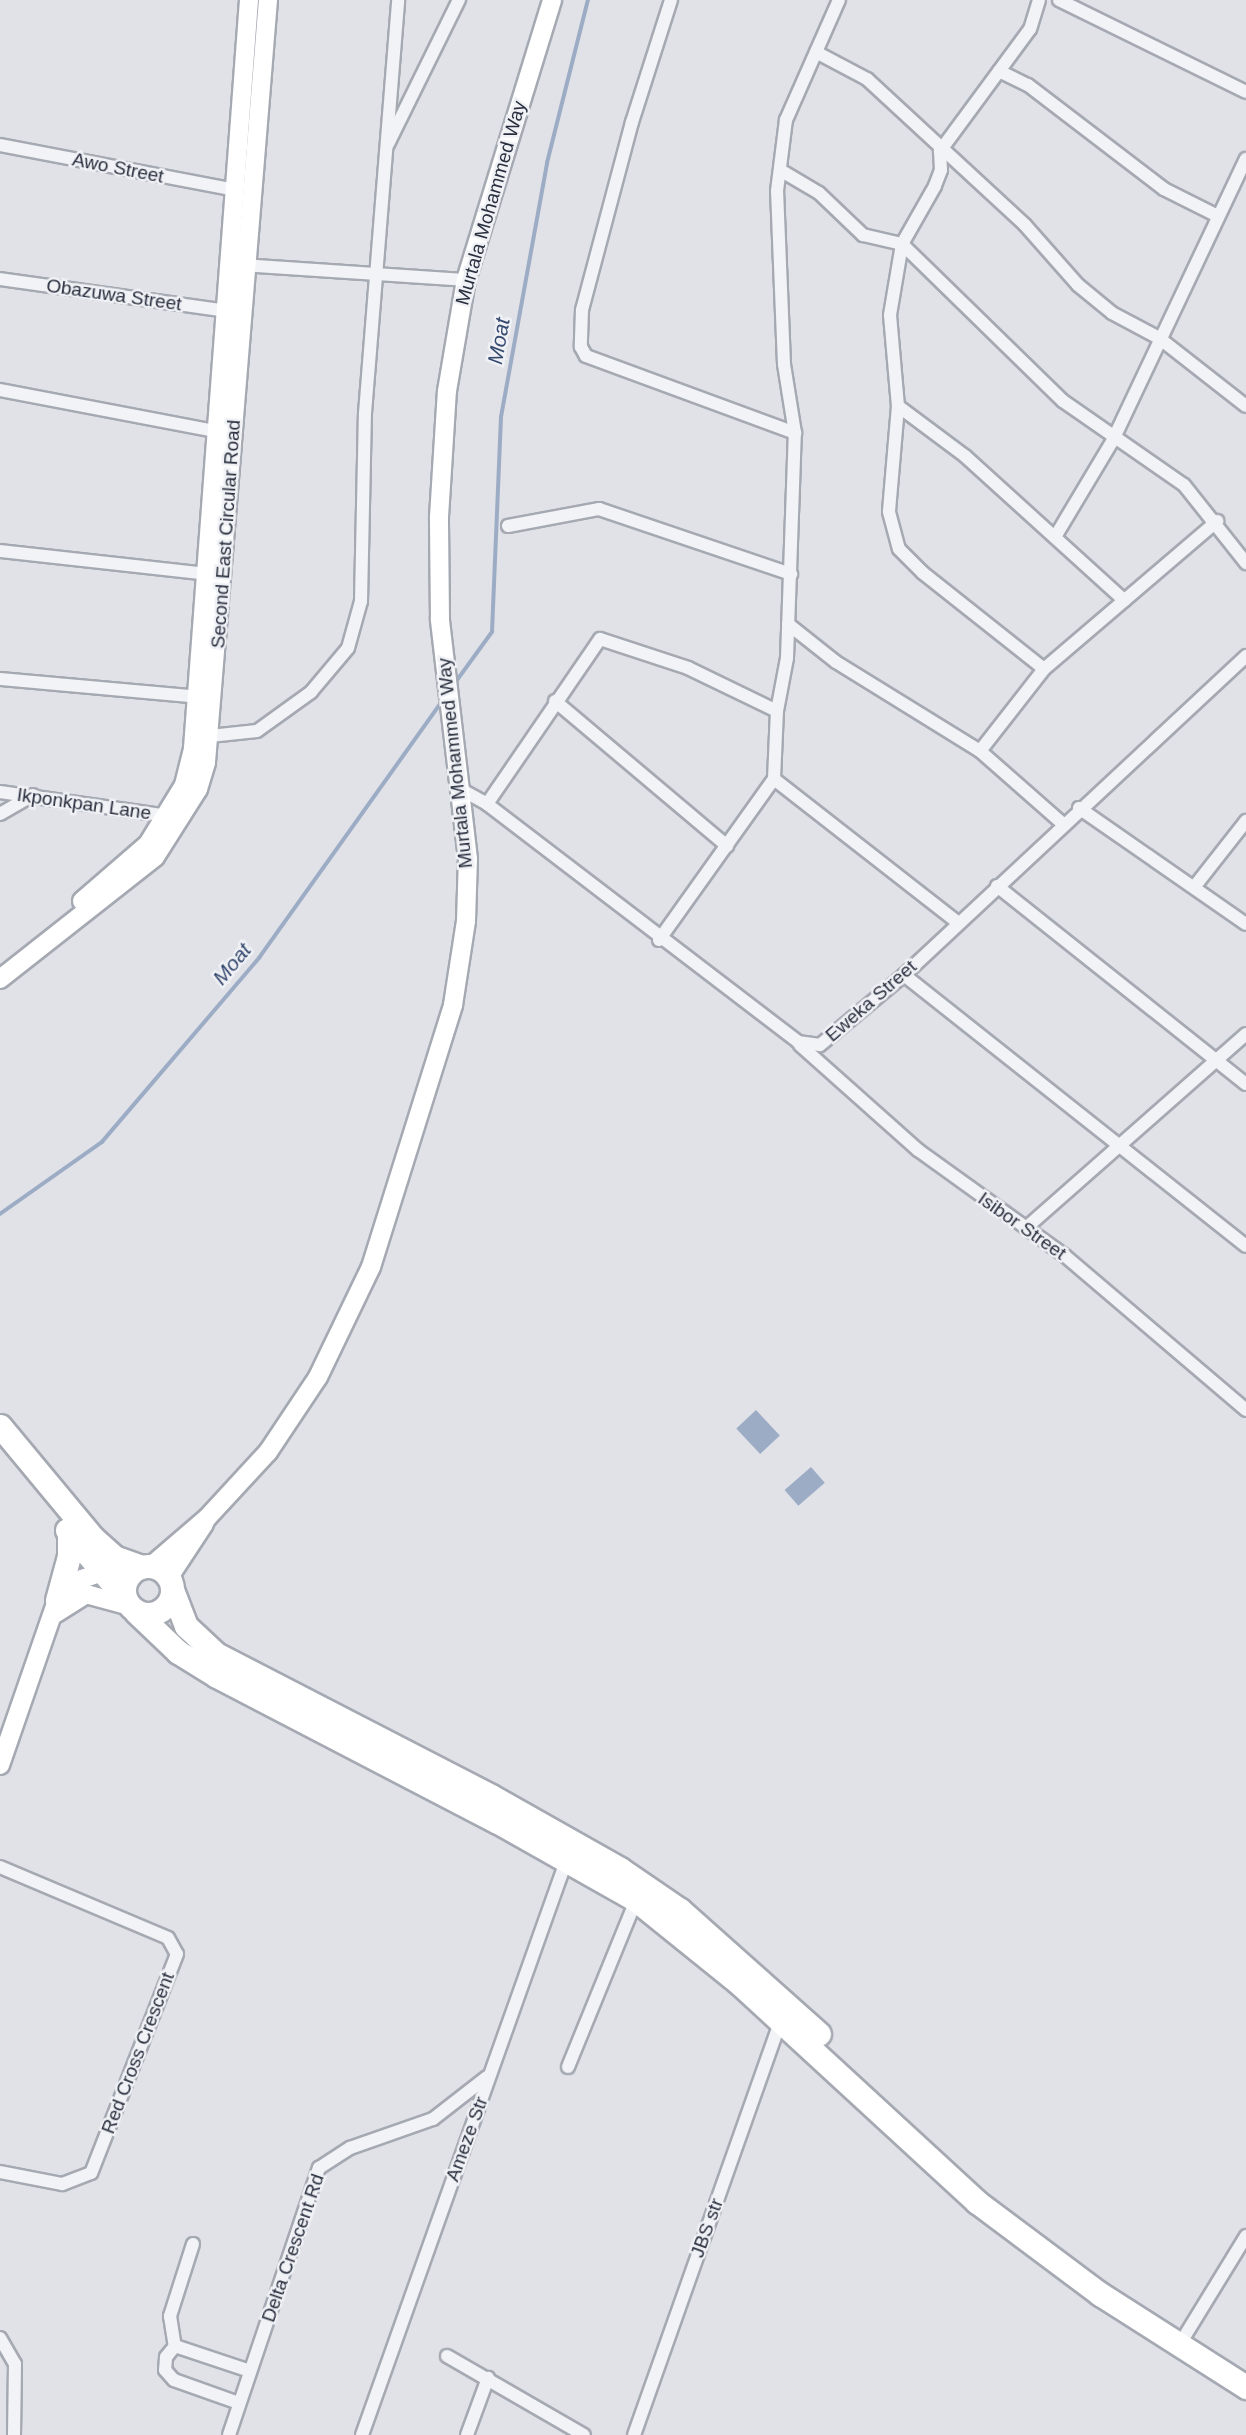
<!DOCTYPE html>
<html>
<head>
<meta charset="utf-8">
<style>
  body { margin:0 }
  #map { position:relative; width:1246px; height:2435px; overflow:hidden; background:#e0e2e8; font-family:Helvetica,sans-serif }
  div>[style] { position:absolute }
  .water>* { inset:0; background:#9dacc5; transform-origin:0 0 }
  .stream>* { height:3.5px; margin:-1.75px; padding:0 1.75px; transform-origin:1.75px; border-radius:1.75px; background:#9dacc5 }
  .roads { filter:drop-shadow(2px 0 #a5a9b2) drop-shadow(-2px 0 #a5a9b2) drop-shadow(0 2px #a5a9b2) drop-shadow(0 -2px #a5a9b2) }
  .street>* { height:12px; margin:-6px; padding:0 6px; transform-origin:6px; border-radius:6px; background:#f2f3f6 }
  .secondary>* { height:18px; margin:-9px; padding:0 9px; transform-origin:9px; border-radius:9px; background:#fff }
  .highway>* { height:23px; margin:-11.5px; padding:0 11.5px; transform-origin:11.5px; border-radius:11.5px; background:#fff }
  .highway>.ring { margin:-11.5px; padding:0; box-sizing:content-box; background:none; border:23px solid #fff; border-radius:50% }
  span { translate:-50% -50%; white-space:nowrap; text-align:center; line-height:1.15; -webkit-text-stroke:5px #eff1f5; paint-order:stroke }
  .street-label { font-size:19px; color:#292f3e }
  .water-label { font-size:21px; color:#36496f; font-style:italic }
</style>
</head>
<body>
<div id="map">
  <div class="water">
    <i style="left:756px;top:1410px;width:35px;height:27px;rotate:47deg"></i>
    <i style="left:811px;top:1467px;width:21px;height:35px;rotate:49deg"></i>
  </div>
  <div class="stream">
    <i style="left:455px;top:683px;width:63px;rotate:-54deg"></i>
    <i style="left:492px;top:632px;width:215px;rotate:-87.6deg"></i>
    <i style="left:501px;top:417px;width:258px;rotate:-79.7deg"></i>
    <i style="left:547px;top:163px;width:168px;rotate:-75.9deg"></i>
    <i style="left:0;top:1214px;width:125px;rotate:-35.2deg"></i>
    <i style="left:102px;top:1142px;width:242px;rotate:-49.5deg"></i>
    <i style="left:259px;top:958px;width:317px;rotate:-54.5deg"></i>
  </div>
  <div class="roads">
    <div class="street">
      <i style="left:671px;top:0;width:128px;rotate:107.7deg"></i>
      <i style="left:632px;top:122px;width:195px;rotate:104.9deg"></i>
      <i style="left:582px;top:310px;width:37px;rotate:92deg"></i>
      <i style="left:581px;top:347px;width:10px;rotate:61deg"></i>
      <i style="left:586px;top:356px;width:223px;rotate:20.2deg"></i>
      <i style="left:1039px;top:0;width:30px;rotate:107deg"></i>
      <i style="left:1030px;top:29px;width:152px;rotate:126.4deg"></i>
      <i style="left:940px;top:151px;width:19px;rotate:87deg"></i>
      <i style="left:941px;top:170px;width:17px;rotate:111deg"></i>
      <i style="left:935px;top:186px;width:67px;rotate:119.6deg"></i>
      <i style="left:902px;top:244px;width:72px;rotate:99.6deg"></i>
      <i style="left:890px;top:315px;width:91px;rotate:85deg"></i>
      <i style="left:898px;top:406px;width:106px;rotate:94.9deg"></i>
      <i style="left:889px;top:512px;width:38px;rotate:75deg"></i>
      <i style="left:899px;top:549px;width:34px;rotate:45deg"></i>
      <i style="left:923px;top:573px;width:154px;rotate:38.4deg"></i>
      <i style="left:1059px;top:0;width:208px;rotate:26.2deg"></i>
      <i style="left:816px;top:52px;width:58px;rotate:27.9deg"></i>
      <i style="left:867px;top:79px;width:215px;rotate:42.7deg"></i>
      <i style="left:1025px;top:225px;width:80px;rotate:48.5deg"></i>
      <i style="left:1078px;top:285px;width:44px;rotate:39.5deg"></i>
      <i style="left:1112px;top:313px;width:53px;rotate:28deg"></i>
      <i style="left:1159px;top:338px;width:110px;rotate:38deg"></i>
      <i style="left:999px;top:71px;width:32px;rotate:26deg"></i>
      <i style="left:1028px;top:85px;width:171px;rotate:37.4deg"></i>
      <i style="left:1164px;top:189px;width:60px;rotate:26.6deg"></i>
      <i style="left:388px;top:144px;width:161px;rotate:-63.8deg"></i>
      <i style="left:0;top:145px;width:240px;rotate:10.8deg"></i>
      <i style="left:780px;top:170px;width:45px;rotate:30.5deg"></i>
      <i style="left:819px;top:193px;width:61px;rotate:43.7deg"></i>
      <i style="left:863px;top:235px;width:40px;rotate:13deg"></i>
      <i style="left:902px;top:244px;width:225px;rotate:44.3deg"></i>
      <i style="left:1063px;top:401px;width:147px;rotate:34.8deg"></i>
      <i style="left:1184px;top:485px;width:100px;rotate:51.5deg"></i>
      <i style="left:240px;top:265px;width:226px;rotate:3.8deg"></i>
      <i style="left:0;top:279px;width:229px;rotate:8deg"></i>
      <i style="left:0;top:390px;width:224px;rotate:10.8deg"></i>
      <i style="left:898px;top:406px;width:84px;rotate:36.7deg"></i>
      <i style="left:965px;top:456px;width:215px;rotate:42.2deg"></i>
      <i style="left:508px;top:526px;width:93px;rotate:-10.6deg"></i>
      <i style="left:599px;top:509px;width:203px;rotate:18.7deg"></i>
      <i style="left:1055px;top:537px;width:113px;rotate:-59.1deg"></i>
      <i style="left:1113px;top:440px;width:311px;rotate:-64.7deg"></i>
      <i style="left:0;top:551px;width:209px;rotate:6.3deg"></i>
      <i style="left:788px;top:624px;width:61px;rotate:38.4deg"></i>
      <i style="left:836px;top:662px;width:169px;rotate:31.7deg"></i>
      <i style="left:980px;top:751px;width:109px;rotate:41.3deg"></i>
      <i style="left:0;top:679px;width:201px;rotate:5.1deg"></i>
      <i style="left:555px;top:701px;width:225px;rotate:40.1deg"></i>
      <i style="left:210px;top:736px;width:47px;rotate:-6.1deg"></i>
      <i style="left:257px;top:731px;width:67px;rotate:-35.8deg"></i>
      <i style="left:311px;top:692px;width:57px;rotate:-49.9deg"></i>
      <i style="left:348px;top:648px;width:49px;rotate:-74.5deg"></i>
      <i style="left:361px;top:601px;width:188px;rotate:-88.8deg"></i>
      <i style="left:365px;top:413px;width:414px;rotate:-85.4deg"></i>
      <i style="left:980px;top:751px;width:104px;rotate:-52deg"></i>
      <i style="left:1044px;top:669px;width:228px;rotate:-40.5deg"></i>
      <i style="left:774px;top:779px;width:232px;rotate:38deg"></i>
      <i style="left:462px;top:790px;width:29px;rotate:29deg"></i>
      <i style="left:487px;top:804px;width:392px;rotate:37.4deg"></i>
      <i style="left:798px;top:1042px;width:22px;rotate:8deg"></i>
      <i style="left:820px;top:1045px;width:109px;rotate:-39.8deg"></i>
      <i style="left:904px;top:975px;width:468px;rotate:-43deg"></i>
      <i style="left:0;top:792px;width:170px;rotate:8.1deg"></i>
      <i style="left:487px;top:804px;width:200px;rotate:-55.6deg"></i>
      <i style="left:600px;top:639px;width:93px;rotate:18.2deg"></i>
      <i style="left:688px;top:668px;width:99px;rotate:25.8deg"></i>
      <i style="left:1079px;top:808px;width:203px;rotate:34.8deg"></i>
      <i style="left:0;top:814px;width:38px;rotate:-30deg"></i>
      <i style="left:997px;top:886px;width:318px;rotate:38.5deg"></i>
      <i style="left:1195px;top:886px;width:83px;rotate:-51.9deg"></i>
      <i style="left:659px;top:940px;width:198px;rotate:-54.5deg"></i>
      <i style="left:774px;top:779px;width:68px;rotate:-87.5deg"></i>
      <i style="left:777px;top:711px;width:54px;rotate:-79.3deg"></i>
      <i style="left:787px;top:658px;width:225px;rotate:-88deg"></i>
      <i style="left:795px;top:433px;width:70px;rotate:-99.1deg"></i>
      <i style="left:784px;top:364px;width:173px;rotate:-92.3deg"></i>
      <i style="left:777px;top:191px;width:72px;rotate:-82.8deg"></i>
      <i style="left:786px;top:120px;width:131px;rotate:-66.2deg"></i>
      <i style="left:904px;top:975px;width:436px;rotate:38.4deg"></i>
      <i style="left:800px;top:1045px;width:158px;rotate:41.7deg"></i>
      <i style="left:918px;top:1150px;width:180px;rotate:35.7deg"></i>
      <i style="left:1064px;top:1255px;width:239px;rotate:40.4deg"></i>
      <i style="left:1027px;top:1227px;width:292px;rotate:-41.4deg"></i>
      <i style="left:0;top:1867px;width:182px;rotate:22.9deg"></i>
      <i style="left:168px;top:1938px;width:18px;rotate:61deg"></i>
      <i style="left:177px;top:1954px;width:235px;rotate:111.4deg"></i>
      <i style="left:91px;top:2173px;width:31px;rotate:159deg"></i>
      <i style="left:62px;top:2184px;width:63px;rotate:-169deg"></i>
      <i style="left:568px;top:2067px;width:183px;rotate:-67.8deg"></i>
      <i style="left:193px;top:2244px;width:76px;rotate:107.7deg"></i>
      <i style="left:170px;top:2316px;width:30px;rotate:81deg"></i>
      <i style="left:175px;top:2346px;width:14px;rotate:129deg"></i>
      <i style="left:166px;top:2357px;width:13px;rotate:94deg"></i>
      <i style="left:165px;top:2370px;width:13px;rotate:48deg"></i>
      <i style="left:174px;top:2380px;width:69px;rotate:19.5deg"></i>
      <i style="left:1186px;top:2334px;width:115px;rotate:-58.5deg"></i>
      <i style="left:0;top:2338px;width:30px;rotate:60deg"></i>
      <i style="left:15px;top:2364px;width:71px;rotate:90.8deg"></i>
      <i style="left:175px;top:2346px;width:79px;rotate:18.4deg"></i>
      <i style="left:447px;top:2356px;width:158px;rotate:30deg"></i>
      <i style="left:229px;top:2435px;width:282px;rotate:-71.4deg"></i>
      <i style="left:319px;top:2168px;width:37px;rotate:-33deg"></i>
      <i style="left:350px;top:2148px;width:88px;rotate:-19.3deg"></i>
      <i style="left:433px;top:2119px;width:68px;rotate:-37.9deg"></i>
      <i style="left:362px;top:2435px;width:615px;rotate:-70.42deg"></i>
      <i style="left:467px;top:2435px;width:61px;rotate:-69.8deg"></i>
      <i style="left:634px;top:2435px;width:440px;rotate:-70.5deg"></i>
    </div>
    <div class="secondary">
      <i style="left:82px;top:901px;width:87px;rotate:-40.8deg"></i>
      <i style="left:148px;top:844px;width:69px;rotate:-58.6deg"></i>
      <i style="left:184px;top:785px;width:38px;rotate:-76deg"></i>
      <i style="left:193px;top:748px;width:750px;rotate:-85.72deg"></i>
      <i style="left:0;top:979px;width:197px;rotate:-38.2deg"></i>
      <i style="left:155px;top:857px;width:80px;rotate:-57.7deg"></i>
      <i style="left:198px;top:789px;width:28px;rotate:-73deg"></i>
      <i style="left:206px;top:762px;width:765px;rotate:-85.35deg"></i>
      <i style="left:151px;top:1566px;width:74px;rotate:-40.6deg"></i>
      <i style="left:207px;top:1518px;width:90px;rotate:-47.3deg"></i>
      <i style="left:268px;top:1452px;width:90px;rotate:-56.3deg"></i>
      <i style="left:318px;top:1377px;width:122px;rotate:-64.3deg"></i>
      <i style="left:371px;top:1267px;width:275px;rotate:-72.6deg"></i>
      <i style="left:453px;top:1005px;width:85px;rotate:-81.2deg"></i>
      <i style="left:466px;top:921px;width:62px;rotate:-88.2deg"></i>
      <i style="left:468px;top:859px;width:242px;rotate:-96.7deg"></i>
      <i style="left:440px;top:619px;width:102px;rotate:-90.6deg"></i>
      <i style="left:439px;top:517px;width:126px;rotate:-86.4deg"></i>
      <i style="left:447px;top:391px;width:113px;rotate:-80.3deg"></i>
      <i style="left:466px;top:280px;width:293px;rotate:-72.9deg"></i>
      <i style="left:169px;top:1577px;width:64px;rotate:-56.6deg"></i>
      <i style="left:56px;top:1613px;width:36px;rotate:-32deg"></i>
      <i style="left:86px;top:1594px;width:46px;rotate:15.3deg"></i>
      <i style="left:0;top:1765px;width:175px;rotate:-70.9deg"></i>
      <i style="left:57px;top:1600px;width:33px;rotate:-40deg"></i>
      <i style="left:82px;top:1579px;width:34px;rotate:-19deg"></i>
    </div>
    <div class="highway">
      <i style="left:0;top:1426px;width:144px;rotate:50.3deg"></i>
      <i style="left:92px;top:1537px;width:30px;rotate:42deg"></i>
      <i style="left:114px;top:1557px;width:29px;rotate:20deg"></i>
      <i style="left:67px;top:1530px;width:89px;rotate:49.5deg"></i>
      <i class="ring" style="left:124px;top:1566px;width:25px;height:25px"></i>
      <i style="left:173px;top:1592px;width:36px;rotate:69deg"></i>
      <i style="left:186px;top:1626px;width:41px;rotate:43deg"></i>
      <i style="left:216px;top:1654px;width:309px;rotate:27.3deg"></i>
      <i style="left:491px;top:1796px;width:148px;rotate:29.5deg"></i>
      <i style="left:620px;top:1869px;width:73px;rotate:34.3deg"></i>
      <i style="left:680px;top:1910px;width:186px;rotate:41.7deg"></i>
      <i style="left:57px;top:1600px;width:46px;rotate:-74.7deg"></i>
      <i style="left:69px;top:1556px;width:24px;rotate:-90deg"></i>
      <i style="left:136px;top:1612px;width:58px;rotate:43.6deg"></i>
      <i style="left:178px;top:1652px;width:46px;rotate:31.6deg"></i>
      <i style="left:217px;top:1676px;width:314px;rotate:27.5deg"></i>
      <i style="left:496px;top:1821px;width:161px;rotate:29.4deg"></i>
      <i style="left:636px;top:1900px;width:132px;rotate:38.9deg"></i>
      <i style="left:739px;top:1983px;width:323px;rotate:42.6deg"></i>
      <i style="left:977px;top:2202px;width:154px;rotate:36.8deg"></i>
      <i style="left:1100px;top:2294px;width:173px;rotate:32.5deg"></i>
    </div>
  </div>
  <div class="street-label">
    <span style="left:118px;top:168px;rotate:11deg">Awo Street</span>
    <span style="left:491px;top:203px;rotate:-74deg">Murtala Mohammed Way</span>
    <span style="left:114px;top:295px;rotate:8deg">Obazuwa Street</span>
    <span style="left:226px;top:534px;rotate:-86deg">Second East Circular Road</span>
    <span style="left:455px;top:763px;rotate:-96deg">Murtala Mohammed Way</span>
    <span style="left:84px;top:804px;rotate:8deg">Ikponkpan Lane</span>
    <span style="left:871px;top:1001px;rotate:-41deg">Eweka Street</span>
    <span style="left:1022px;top:1226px;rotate:35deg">Isibor Street</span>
    <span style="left:138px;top:2053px;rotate:-69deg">Red Cross Crescent</span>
    <span style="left:467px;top:2139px;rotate:-70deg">Ameze Str</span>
    <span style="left:707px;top:2228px;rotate:-70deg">JBS str</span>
    <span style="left:293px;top:2248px;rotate:-71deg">Delta Crescent Rd</span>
  </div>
  <div class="water-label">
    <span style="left:499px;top:341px;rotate:-80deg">Moat</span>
    <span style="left:232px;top:964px;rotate:-50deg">Moat</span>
  </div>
</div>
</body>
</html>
